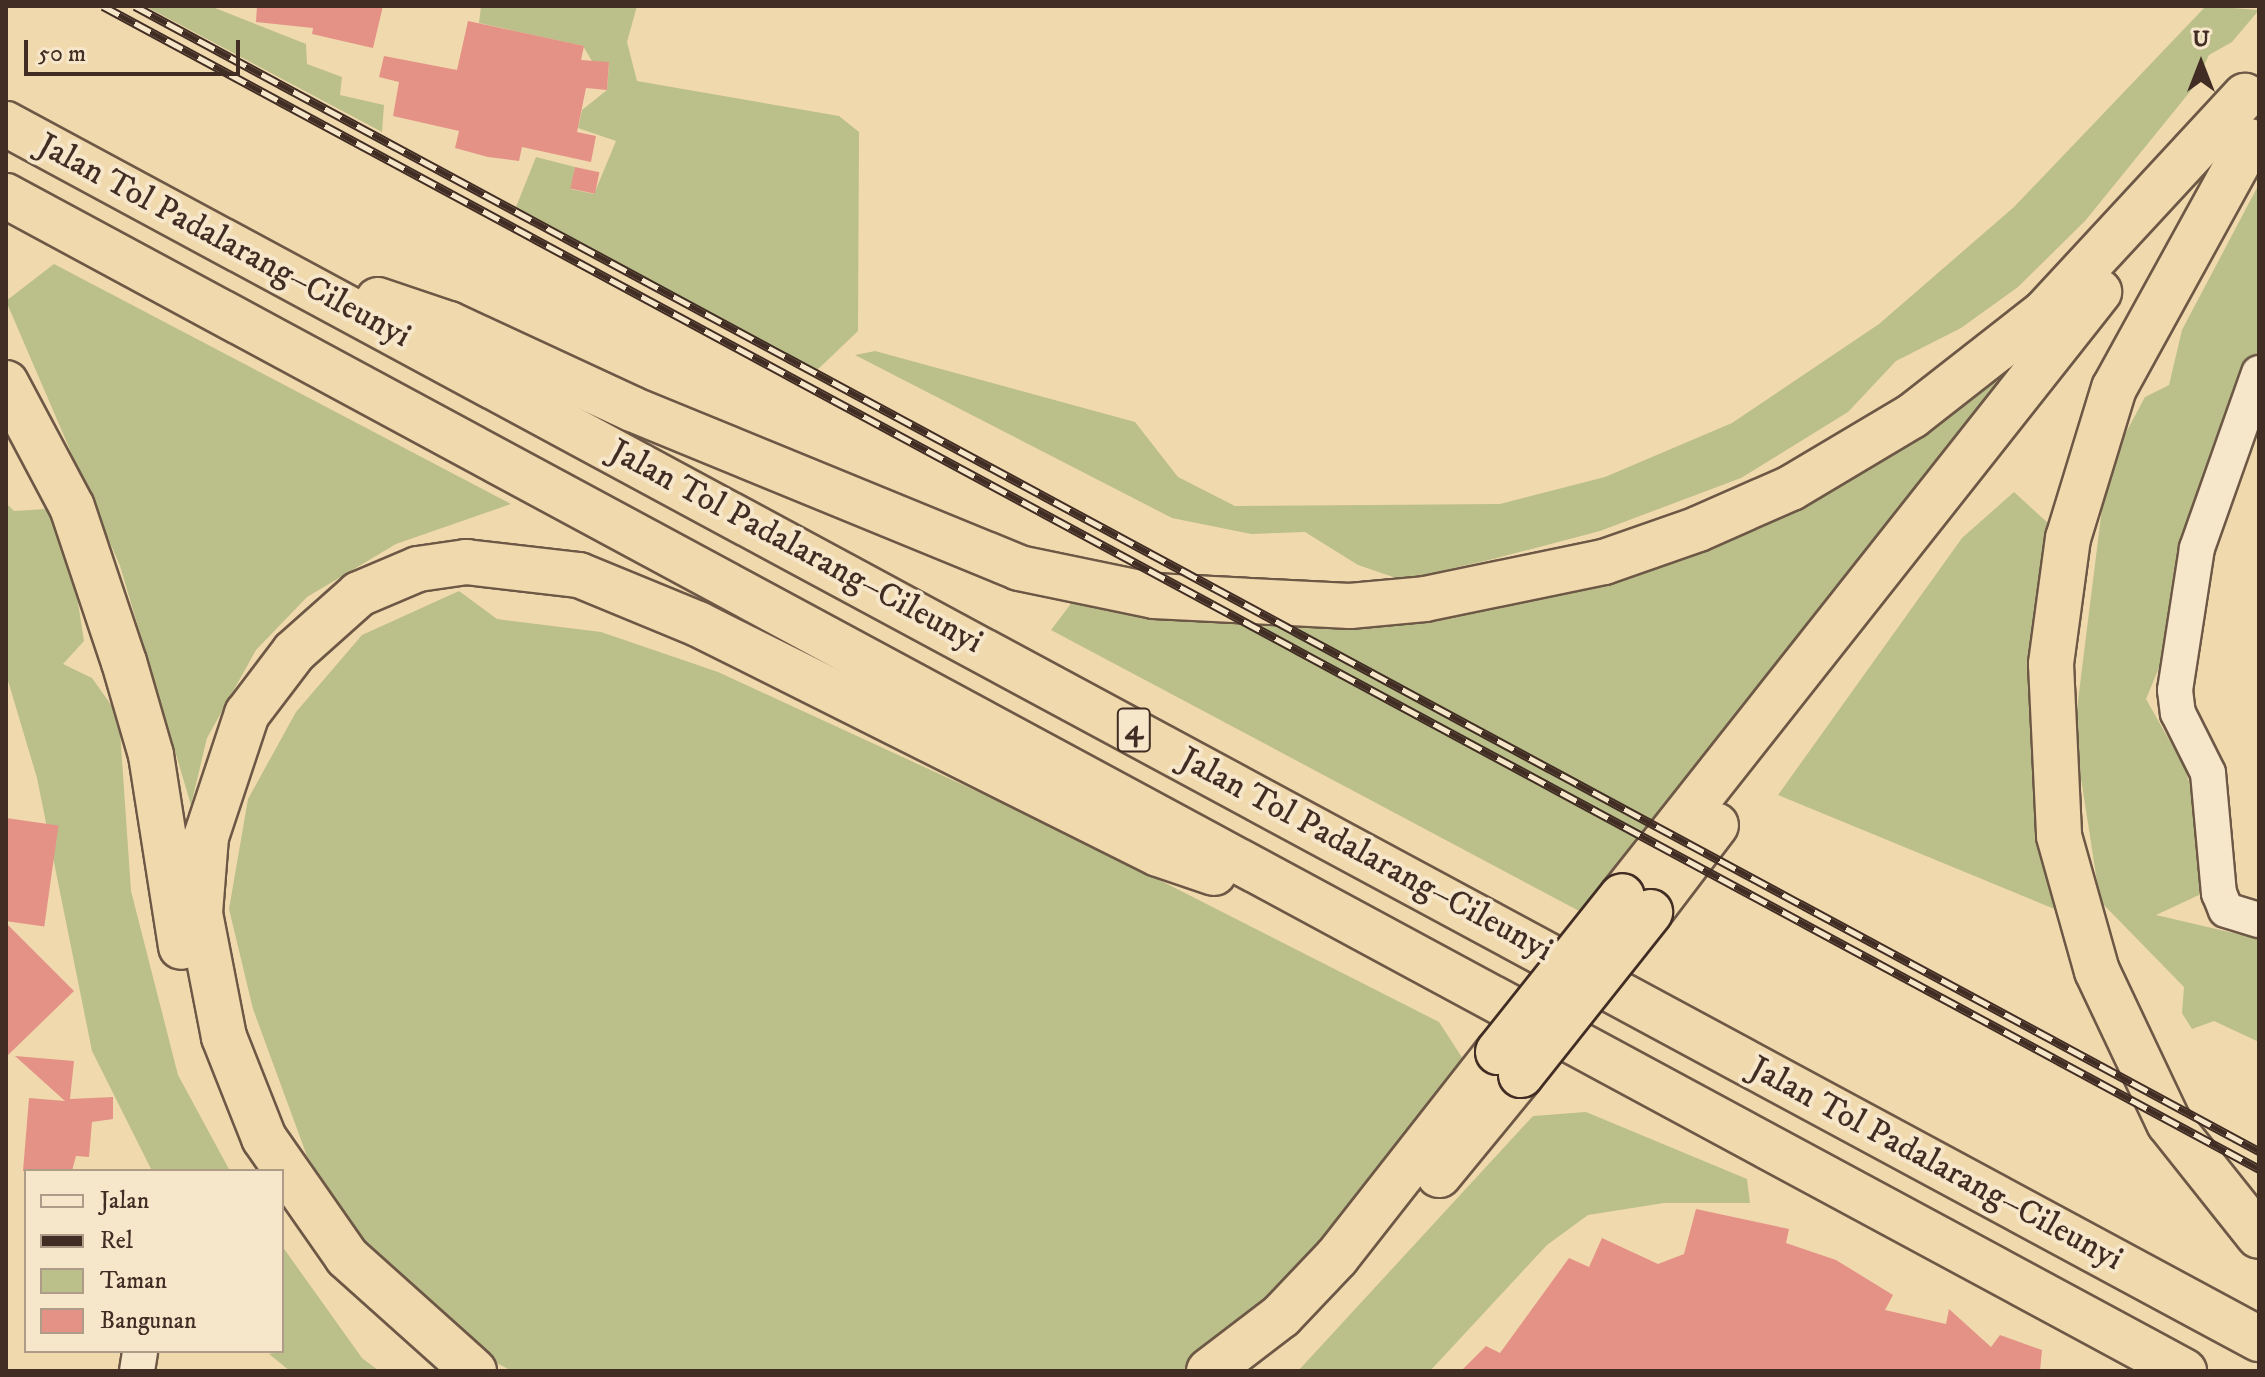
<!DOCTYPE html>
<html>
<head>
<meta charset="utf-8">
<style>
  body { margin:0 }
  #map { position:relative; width:2265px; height:1377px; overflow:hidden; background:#f1d9ae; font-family:"IM FELL DW Pica",serif }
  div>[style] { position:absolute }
  .green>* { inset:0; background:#bbbf8a }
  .building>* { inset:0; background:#e49286; transform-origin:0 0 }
  .roads { filter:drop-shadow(2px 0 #6d5846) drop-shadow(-2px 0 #6d5846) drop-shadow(0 2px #6d5846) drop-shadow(0 -2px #6d5846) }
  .minor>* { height:34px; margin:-17px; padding:0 17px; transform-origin:17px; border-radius:17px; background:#f6e6ca }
  .highway>* { height:44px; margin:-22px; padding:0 22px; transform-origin:22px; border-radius:22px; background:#f1d9ae }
  .rail>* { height:9px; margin-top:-4.5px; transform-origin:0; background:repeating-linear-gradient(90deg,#f6e6ca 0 18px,#412d24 0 36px); box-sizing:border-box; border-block:2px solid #412d24 }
  .bridges { filter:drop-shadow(2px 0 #412d24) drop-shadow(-2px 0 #412d24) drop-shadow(0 2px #412d24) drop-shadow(0 -2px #412d24) }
  .highway-bridge>* { height:44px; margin:-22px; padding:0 22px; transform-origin:22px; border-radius:22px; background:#f1d9ae }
  span { translate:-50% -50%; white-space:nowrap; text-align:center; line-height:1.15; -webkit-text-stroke:8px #f6e6ca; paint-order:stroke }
  .shield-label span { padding:2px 6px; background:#f6e6ca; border:2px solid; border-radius:6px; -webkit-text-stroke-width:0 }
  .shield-label { font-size:32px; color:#412d24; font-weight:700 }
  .street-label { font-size:34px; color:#412d24 }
  .frame { position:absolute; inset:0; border:8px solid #412d24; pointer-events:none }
  .legend { position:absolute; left:24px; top:1169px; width:260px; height:184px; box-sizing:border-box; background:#f6e6ca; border:2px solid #ae9c88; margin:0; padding:10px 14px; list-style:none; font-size:24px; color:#412d24 }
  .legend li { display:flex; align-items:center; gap:16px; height:40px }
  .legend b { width:40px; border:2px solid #ae9c88 }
  .north { position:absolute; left:2161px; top:24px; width:80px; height:80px; -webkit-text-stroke:6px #f6e6ca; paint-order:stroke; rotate:0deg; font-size:22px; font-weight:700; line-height:32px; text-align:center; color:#412d24 }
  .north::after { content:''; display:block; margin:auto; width:28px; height:36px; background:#412d24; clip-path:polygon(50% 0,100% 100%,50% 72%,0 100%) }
  .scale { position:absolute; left:24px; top:40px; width:216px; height:36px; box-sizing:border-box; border:4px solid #412d24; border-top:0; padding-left:10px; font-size:24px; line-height:28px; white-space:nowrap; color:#412d24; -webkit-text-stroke:6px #f6e6ca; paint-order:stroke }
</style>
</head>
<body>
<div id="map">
  <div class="green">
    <i style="clip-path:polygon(145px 6px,210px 6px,306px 44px,307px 64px,342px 77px,340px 95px,384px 105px,382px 132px)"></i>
    <i style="clip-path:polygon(481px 6px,637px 6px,627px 42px,637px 81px,839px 116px,859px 132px,858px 331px,813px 374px,516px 207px,536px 157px,575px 167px,571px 189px,594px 194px,616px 141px,578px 128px,582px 110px,607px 90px,609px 63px,592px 61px,583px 46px,479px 23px)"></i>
    <i style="clip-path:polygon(2206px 6px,2259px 10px,2232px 42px,2209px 55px,2193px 88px,2085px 221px,2018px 287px,1961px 328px,1896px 361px,1848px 412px,1741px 478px,1600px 531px,1493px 559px,1402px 580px,1358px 565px,1305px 532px,1251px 534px,1172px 518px,855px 355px,875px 351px,1135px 422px,1178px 477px,1235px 506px,1500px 504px,1605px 477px,1732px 423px,1879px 324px,2014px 207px)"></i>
    <i style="clip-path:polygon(2259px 184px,2259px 348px,2211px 474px,2168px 617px,2166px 651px,2146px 699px,2185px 768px,2207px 845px,2199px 895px,2156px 915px,2259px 939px,2259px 1042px,2214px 1021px,2192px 1029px,2182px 1013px,2184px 987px,2100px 901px,2074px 733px,2107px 468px,2145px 397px,2169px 385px,2182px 330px)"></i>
    <i style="clip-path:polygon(54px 264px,511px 504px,396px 544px,307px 597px,256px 650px,207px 738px,191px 805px,120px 566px,6px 301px)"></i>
    <i style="clip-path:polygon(1986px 377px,2002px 385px,1581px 912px,1051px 630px,1073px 601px,1589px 583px)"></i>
    <i style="clip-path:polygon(2014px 492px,2059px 533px,2057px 910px,1778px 795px,1962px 538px)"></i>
    <i style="clip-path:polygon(6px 503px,14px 511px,46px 509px,67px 532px,84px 641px,63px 664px,92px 678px,119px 716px,131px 891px,178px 1075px,230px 1171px,152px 1171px,92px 1051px,37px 778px,6px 674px)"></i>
    <i style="clip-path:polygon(459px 591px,497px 619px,601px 632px,718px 672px,1061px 830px,1439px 1022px,1465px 1062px,1288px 1292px,1186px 1371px,512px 1371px,472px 1350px,371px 1259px,307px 1156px,253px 1009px,229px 909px,248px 799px,296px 712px,362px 635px)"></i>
    <i style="clip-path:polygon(1586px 1112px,1747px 1179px,1750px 1203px,1664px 1203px,1588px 1215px,1547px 1245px,1430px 1371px,1298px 1371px,1533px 1116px)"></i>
    <i style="clip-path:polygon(282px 1246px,362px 1358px,379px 1371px,290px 1371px,269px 1354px,282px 1351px)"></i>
  </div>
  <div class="building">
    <i style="clip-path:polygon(257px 6px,383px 6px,373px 48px,312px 34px,313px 28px,256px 22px)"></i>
    <i style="clip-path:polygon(468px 21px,584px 46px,581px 60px,609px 62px,607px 90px,586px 88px,577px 132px,596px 136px,591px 162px,522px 147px,519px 161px,488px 157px,455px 148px,459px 131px,393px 116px,399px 82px,379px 77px,384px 56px,457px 70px)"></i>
    <i style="left:575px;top:167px;width:25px;height:22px;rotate:12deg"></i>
    <i style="left:6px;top:818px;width:53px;height:102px;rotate:8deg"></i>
    <i style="clip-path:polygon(6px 923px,74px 991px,6px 1057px)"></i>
    <i style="clip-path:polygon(15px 1056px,74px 1061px,70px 1099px,113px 1097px,113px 1119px,92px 1122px,89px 1157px,76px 1156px,72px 1171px,23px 1171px,29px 1098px,65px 1101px)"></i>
    <i style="clip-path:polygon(1696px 1209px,1789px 1229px,1786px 1243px,1836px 1260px,1893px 1295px,1885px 1310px,1946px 1324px,1949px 1309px,1991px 1347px,2000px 1335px,2042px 1350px,2040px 1371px,1461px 1371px,1486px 1346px,1500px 1353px,1569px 1258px,1589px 1267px,1602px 1238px,1658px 1264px,1684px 1254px)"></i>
  </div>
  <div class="roads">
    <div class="minor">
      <i style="left:2259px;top:373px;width:186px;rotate:109.5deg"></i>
      <i style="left:2197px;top:548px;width:144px;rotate:98.8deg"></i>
      <i style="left:2175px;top:690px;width:23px;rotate:83deg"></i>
      <i style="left:2178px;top:713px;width:67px;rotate:63.4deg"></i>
      <i style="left:2208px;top:773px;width:121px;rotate:84.8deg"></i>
      <i style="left:2219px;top:893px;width:18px;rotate:68deg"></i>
      <i style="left:2226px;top:910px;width:34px;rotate:17deg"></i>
      <i style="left:137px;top:1371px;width:20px;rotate:-81deg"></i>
    </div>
    <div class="highway">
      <i style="left:6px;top:124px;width:2560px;rotate:28.34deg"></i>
      <i style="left:2250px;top:141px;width:282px;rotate:118.8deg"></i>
      <i style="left:2114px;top:388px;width:157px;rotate:107deg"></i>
      <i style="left:2068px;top:538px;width:127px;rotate:97.7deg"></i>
      <i style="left:2051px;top:664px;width:172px;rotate:87.3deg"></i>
      <i style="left:2059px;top:836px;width:140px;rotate:74.3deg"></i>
      <i style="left:2097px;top:971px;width:168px;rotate:64.7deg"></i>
      <i style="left:2169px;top:1123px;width:144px;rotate:51.5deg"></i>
      <i style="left:6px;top:196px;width:2475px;rotate:28.35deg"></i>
      <i style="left:378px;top:300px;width:75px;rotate:18.7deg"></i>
      <i style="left:449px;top:324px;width:202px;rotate:24.9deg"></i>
      <i style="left:632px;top:409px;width:418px;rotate:22.3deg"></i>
      <i style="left:1019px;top:568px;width:138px;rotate:11.7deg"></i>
      <i style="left:1154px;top:596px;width:196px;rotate:2.9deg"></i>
      <i style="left:1350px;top:606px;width:75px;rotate:-5.3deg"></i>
      <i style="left:1425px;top:599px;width:183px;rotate:-11.7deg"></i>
      <i style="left:1604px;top:562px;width:100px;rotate:-19.3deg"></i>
      <i style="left:1698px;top:529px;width:102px;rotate:-23.8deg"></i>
      <i style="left:1791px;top:488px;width:141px;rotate:-30.8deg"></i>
      <i style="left:1912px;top:416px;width:167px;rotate:-38deg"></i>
      <i style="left:2044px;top:313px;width:296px;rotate:-47.2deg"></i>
      <i style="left:6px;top:383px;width:140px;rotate:62deg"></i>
      <i style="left:72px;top:507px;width:163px;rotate:71.5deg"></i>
      <i style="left:124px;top:662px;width:97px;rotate:73.8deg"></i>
      <i style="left:151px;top:755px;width:194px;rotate:81.1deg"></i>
      <i style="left:1622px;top:896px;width:770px;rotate:-51.7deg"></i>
      <i style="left:1650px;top:912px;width:109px;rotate:-52.8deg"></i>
      <i style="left:1439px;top:1175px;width:129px;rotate:-50.6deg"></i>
      <i style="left:474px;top:1371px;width:171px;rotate:-138.1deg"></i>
      <i style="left:347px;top:1257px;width:145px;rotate:-124.9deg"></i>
      <i style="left:264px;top:1138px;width:109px;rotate:-111.6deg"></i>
      <i style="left:224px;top:1037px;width:126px;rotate:-101deg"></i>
      <i style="left:200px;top:913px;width:76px;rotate:-85.5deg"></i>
      <i style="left:206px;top:837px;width:130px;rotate:-71.6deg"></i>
      <i style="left:247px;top:714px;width:78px;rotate:-52.8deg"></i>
      <i style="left:294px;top:652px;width:87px;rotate:-41.7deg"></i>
      <i style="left:359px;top:594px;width:64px;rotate:-23deg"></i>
      <i style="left:418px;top:569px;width:49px;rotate:-8.3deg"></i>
      <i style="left:466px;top:562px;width:114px;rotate:6.6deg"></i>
      <i style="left:579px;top:575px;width:129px;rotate:22.4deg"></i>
      <i style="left:698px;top:624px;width:514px;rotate:26.57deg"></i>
      <i style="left:1158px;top:854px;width:59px;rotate:18.7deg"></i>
      <i style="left:1209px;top:1371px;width:91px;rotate:-37.4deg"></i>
      <i style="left:1281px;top:1316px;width:81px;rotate:-46.5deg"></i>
      <i style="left:1337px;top:1257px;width:261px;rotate:-51.9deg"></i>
    </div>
  </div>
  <div class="rail">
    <i style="left:103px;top:6px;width:2450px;rotate:28.34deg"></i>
    <i style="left:135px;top:6px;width:2413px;rotate:28.33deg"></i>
  </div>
  <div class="bridges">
    <div class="highway-bridge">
      <i style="left:1498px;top:1052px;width:199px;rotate:-51.5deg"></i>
      <i style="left:1521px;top:1075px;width:208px;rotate:-51.6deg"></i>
    </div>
  </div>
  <div class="shield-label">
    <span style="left:1134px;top:730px">4</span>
  </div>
  <div class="street-label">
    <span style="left:224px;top:241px;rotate:28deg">Jalan Tol Padalarang–Cileunyi</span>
    <span style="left:796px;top:547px;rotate:28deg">Jalan Tol Padalarang–Cileunyi</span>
    <span style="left:1366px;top:855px;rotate:28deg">Jalan Tol Padalarang–Cileunyi</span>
    <span style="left:1936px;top:1164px;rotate:28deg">Jalan Tol Padalarang–Cileunyi</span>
  </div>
  <div class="frame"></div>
  <ul class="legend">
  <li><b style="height:10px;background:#f6e6ca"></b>Jalan</li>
  <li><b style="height:10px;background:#412d24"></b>Rel</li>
  <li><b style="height:22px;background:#bbbf8a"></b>Taman</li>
  <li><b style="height:22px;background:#e49286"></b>Bangunan</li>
  </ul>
  <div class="north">U</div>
  <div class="scale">50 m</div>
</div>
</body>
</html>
